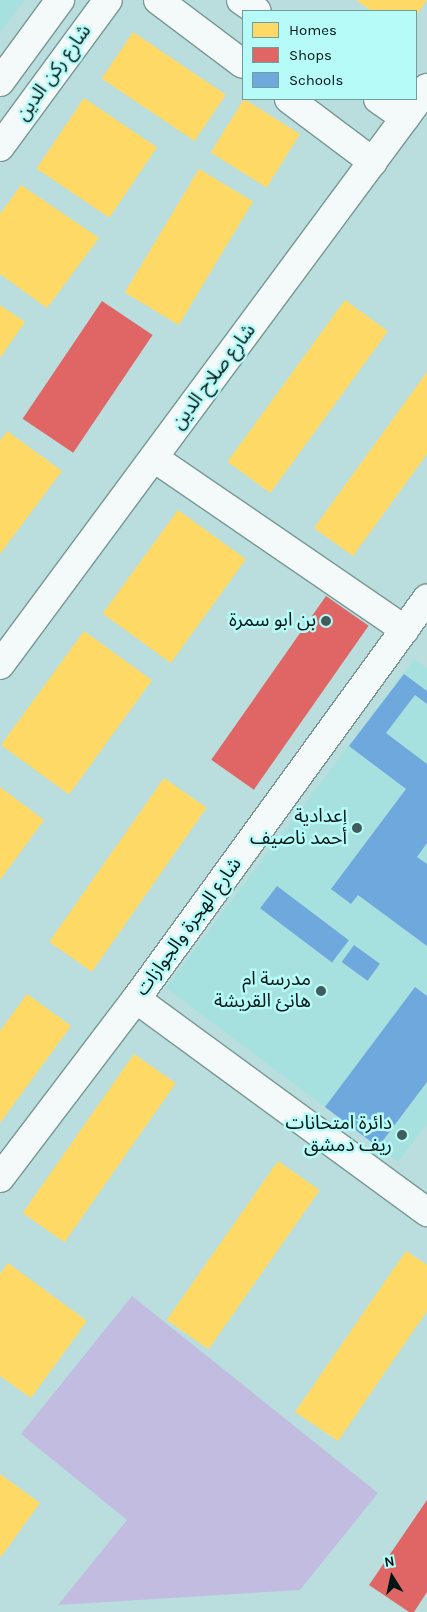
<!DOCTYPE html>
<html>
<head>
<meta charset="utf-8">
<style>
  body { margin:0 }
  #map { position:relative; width:427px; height:1612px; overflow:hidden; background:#b9dedd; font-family:Karla,"Noto Sans Arabic",sans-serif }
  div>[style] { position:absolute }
  .built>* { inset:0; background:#a6e1e0 }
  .green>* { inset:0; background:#c3bce1 }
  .homes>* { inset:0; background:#ffd966; transform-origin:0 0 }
  .shops>* { inset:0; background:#e06666; transform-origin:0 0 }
  .schools>* { inset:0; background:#6fa8dc; transform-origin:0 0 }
  .roads { filter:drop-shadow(1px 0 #799796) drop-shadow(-1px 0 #799796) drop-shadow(0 1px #799796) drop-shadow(0 -1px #799796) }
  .minor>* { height:28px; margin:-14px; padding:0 14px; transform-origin:14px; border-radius:14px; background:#f4fafa }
  .major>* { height:28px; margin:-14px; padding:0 14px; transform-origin:14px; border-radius:14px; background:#f4fafa }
  .dots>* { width:14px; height:14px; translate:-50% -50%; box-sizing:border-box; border:2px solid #b7fbf8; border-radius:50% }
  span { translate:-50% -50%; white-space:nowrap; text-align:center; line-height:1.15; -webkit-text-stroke:5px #b7fbf8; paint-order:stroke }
  .street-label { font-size:19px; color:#001616 }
  .poi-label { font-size:19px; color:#001616 }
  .right { translate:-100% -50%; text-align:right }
  .legend { position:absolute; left:242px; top:10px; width:175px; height:90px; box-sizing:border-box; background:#b7fbf8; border:1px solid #6e9f9e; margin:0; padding:6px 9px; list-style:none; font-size:15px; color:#001616 }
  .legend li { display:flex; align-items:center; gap:10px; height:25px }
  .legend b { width:25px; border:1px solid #6e9f9e }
  .north { position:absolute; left:367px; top:1552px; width:50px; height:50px; -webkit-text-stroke:4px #b7fbf8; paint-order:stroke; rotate:350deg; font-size:14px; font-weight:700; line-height:20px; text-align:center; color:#001616 }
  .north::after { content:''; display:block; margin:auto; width:18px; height:22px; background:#001616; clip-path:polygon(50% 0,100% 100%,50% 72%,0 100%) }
</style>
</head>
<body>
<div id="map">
  <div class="built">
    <i style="clip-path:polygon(0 0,25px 0,0 32px)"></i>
    <i style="clip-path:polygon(414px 659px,427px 668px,427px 1124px,398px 1162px,166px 988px)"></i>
  </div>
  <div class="green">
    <i style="clip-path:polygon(132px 1296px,378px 1493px,300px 1590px,58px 1605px,127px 1520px,21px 1434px)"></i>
  </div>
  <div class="homes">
    <i style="clip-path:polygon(356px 0,427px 0,416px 16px,416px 11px,372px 11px)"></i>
    <i style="left:133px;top:32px;width:112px;height:56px;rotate:34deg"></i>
    <i style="left:84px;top:98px;width:88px;height:85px;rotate:34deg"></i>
    <i style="left:244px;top:99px;width:66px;height:63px;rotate:32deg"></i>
    <i style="left:199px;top:169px;width:63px;height:144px;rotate:31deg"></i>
    <i style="clip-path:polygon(21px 185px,99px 238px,47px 308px,0 274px,0 214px)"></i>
    <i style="left:345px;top:300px;width:53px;height:200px;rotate:36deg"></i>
    <i style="clip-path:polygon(0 305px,25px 322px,0 358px)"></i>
    <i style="clip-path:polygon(427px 372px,427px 454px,353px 556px,314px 528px)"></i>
    <i style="clip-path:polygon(7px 431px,62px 471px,0 554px,0 441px)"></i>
    <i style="left:178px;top:510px;width:84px;height:128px;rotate:36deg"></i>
    <i style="left:84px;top:631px;width:84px;height:141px;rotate:36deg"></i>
    <i style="left:164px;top:778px;width:52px;height:200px;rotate:35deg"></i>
    <i style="clip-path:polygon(0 787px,44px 820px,0 880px)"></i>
    <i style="clip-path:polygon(27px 994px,71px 1026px,0 1123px,0 1031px)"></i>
    <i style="left:134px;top:1054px;width:51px;height:194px;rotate:35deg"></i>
    <i style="left:278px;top:1161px;width:51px;height:194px;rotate:35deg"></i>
    <i style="clip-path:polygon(406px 1251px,427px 1265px,427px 1311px,338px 1441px,295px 1412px)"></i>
    <i style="clip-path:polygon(8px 1263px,87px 1321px,31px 1398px,0 1376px,0 1274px)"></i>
    <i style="clip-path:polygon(0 1474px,40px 1503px,0 1558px)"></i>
  </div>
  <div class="shops">
    <i style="left:102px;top:301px;width:61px;height:142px;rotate:34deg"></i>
    <i style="left:326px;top:596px;width:52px;height:200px;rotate:35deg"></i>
    <i style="clip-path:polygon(427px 1500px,427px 1592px,414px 1612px,409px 1612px,369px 1585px)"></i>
  </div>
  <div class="schools">
    <i style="clip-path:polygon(404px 674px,427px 691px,427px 704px,415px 695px,386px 733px,427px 764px,427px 843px,417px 857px,427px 864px,427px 946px,358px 895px,351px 904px,331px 889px,406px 789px,349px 746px)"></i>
    <i style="left:277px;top:886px;width:90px;height:28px;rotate:37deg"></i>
    <i style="left:354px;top:945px;width:32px;height:21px;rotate:36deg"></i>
    <i style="clip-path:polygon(415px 987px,427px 996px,427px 1082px,378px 1147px,325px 1107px)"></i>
  </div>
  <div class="roads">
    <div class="minor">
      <i style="left:158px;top:0;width:106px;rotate:37deg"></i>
      <i style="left:241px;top:0;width:19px;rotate:35deg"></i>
      <i style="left:289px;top:99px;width:105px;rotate:36.9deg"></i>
      <i style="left:378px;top:99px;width:33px;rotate:35deg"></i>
      <i style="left:154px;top:458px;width:304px;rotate:34.4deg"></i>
      <i style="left:0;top:665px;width:718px;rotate:-53.5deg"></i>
      <i style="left:136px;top:999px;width:361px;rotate:36.2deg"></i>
      <i style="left:0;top:1178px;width:225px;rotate:-52.8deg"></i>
      <i style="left:136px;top:999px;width:495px;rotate:-54deg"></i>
    </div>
    <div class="major">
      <i style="left:0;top:82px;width:102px;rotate:-53.8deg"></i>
      <i style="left:0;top:147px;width:182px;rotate:-53.7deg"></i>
    </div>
  </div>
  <div class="dots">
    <i style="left:326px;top:621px;background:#415c5c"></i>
    <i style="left:357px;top:828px;background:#415c5c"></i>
    <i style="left:321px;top:991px;background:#415c5c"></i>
    <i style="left:402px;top:1135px;background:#415c5c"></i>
  </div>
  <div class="street-label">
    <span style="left:54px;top:73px;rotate:-54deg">شارع ركن الدين</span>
    <span style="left:214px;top:377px;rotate:-53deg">شارع صلاح الدين</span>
    <span style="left:189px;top:927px;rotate:-54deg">شارع الهجرة والجوازات</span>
  </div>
  <div class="poi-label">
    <span class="right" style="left:316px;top:621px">بن ابو سمرة</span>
    <span class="right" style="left:347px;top:828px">إعدادية<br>أحمد ناصيف</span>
    <span class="right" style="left:311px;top:991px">مدرسة ام<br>هانئ القريشة</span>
    <span class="right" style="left:392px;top:1135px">دائرة امتحانات<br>ريف دمشق</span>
  </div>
  <ul class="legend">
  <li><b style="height:14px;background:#ffd966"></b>Homes</li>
  <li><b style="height:14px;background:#e06666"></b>Shops</li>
  <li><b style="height:14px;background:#6fa8dc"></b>Schools</li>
  </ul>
  <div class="north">N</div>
</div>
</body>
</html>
